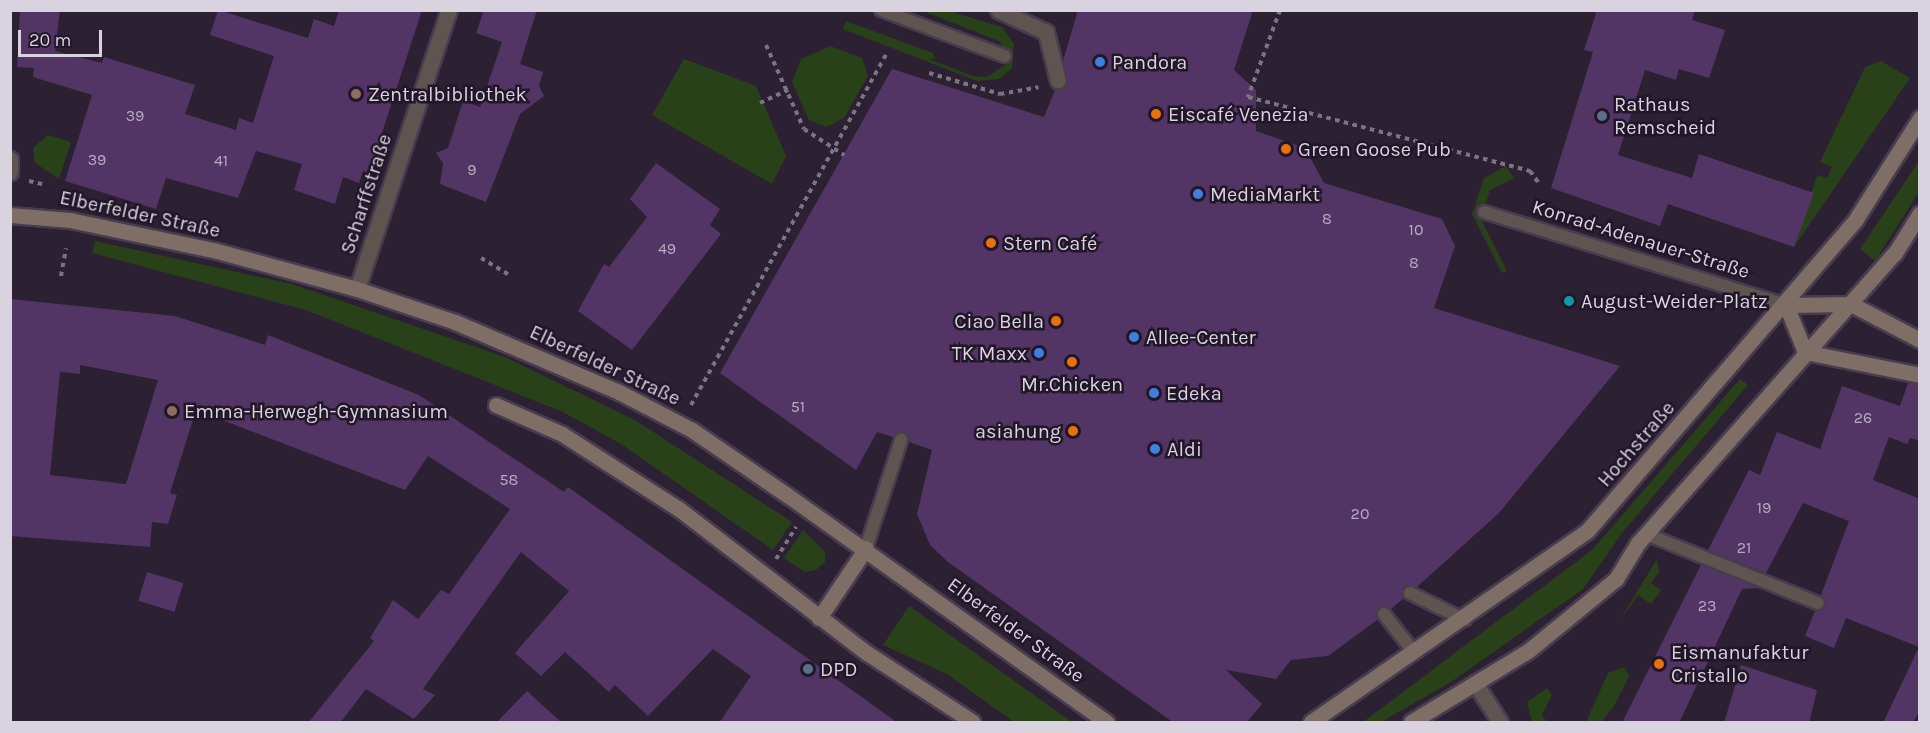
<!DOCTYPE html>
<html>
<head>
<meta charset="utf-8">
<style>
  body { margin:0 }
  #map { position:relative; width:1930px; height:733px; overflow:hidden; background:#2c2033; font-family:Karla,sans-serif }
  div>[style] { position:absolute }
  .green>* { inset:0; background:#294119 }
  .building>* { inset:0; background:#523565; transform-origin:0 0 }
  .path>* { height:4px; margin-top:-2px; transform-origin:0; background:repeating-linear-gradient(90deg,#7d7384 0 4.5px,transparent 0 9px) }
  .roads { filter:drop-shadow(2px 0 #483c4f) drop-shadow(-2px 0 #483c4f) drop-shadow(0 2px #483c4f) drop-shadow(0 -2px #483c4f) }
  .lane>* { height:12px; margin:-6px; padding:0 6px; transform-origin:6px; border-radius:6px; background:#5f544f }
  .street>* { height:15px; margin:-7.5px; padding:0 7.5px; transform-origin:7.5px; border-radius:7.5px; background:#5f544f }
  .secondary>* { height:15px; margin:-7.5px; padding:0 7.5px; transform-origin:7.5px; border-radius:7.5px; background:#7f6e65 }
  .dots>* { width:16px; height:16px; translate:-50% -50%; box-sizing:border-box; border:3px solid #221729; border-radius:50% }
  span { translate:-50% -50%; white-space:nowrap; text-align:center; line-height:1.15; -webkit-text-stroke:5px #221729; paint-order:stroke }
  .number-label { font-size:16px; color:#b7abc0 }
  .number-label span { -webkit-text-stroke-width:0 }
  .poi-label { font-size:20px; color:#d9d2df }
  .left { translate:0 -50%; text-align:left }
  .right { translate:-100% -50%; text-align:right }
  .street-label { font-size:20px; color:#d9d2df }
  .frame { position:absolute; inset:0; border:12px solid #d9d2df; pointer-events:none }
  .scale { position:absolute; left:18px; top:30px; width:84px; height:27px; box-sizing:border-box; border:3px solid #d9d2df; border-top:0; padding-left:8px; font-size:18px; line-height:21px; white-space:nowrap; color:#d9d2df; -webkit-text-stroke:4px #221729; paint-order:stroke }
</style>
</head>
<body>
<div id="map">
  <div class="green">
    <i style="clip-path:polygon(923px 11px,949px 11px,1002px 27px,1014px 44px,1012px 68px,999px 79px,977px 81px,843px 29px,846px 21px,933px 53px,935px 59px,929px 59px,973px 76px,987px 77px,1004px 66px,1007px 54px,999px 41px)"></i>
    <i style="clip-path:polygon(830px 46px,862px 58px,868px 76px,844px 118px,826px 127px,809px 120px,792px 82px,801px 59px)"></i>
    <i style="clip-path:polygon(684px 59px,756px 86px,786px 156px,772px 184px,652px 115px)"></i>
    <i style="clip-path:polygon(1881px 61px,1910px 78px,1794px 247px,1817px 175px,1827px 178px,1832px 167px,1820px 162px,1865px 67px)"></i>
    <i style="clip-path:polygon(48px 135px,71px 142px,59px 179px,35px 163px,33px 148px)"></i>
    <i style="clip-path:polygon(1919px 161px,1919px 192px,1875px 261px,1860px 249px)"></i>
    <i style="clip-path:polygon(1506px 166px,1514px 178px,1490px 190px,1481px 219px,1507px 271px,1502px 273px,1472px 214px,1484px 178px)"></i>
    <i style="clip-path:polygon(95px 241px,292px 284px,505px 357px,635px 420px,792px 522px,773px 550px,621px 444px,563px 412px,306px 310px,92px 253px)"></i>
    <i style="clip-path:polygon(1740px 379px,1748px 385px,1622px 533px,1583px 589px,1451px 682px,1381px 722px,1363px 722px,1592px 550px)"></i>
    <i style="clip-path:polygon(803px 530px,825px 552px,825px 562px,816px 570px,805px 572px,784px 558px)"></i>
    <i style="clip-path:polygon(1657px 559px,1659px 572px,1651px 583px,1661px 590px,1651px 604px,1638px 595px,1618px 623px)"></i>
    <i style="clip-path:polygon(909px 606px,1072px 722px,1014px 722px,947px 674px,883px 645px)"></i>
    <i style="clip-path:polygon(1624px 667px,1629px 676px,1613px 708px,1601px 722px,1586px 722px,1608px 673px)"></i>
    <i style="clip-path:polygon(1547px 688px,1552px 695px,1542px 715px,1547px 722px,1532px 722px,1527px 702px)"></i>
  </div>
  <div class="building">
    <i style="clip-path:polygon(20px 10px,60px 10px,55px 51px,102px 63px,104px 57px,195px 85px,185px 114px,236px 130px,239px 118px,253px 123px,274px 56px,210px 35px,218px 10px,308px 38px,314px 19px,334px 26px,339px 10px,422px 10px,369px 173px,363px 171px,359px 183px,343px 177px,335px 204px,294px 190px,302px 164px,256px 151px,238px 198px,166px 178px,156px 209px,65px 181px,92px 95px,33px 77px,34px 68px,17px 67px)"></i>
    <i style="clip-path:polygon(484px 10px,537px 10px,520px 64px,543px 72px,539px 86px,544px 96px,520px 114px,486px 202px,440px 184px,443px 163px,436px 153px,448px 148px,463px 101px,480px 107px,502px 42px,476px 33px)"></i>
    <i style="clip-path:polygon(1078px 10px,1253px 10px,1234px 70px,1256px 90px,1256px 131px,1305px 148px,1324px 183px,1442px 219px,1455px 246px,1434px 308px,1620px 366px,1499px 513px,1417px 587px,1405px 587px,1404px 598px,1391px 609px,1378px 608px,1377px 620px,1328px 656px,1291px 660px,1276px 679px,1226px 670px,1262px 704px,1246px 723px,1174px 723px,948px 562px,930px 545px,917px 514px,932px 450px,909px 442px,903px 432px,893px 437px,877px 432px,856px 470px,720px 373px,892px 69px,1044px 117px,1055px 90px,1067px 84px,1063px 61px)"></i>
    <i style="clip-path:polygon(1597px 10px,1695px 10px,1692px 20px,1725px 30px,1709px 78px,1679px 69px,1676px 80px,1645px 70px,1618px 155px,1692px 178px,1699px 154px,1814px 193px,1794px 247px,1668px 204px,1660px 226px,1551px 188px,1593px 52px,1584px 50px)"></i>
    <i style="clip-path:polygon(656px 163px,720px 209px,710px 225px,721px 234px,632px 350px,578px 311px,604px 264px,609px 267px,647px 217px,630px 199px)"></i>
    <i style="clip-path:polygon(evenodd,10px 299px,175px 316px,265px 345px,268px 335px,419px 395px,564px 492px,568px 487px,898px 723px,719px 723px,751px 676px,713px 649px,648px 716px,615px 685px,609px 692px,565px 652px,541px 676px,515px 653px,569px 591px,521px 552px,423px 689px,435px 695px,414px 719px,366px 689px,340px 723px,308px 723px,374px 641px,370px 638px,393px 600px,418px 619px,441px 590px,449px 594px,510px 509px,428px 456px,405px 490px,196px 410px,170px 493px,177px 495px,168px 524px,152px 522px,150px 547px,10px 536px,10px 299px,80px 365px,158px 380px,126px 484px,50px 475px,60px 372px,80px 374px,80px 365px)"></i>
    <i style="clip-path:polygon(1908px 383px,1920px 385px,1920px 441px,1910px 438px,1907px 444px,1889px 437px,1873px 480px,1920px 499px,1920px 710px,1913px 723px,1883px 723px,1919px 647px,1846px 618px,1834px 648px,1805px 636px,1815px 611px,1826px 606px,1821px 595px,1849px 521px,1803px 503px,1766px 573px,1708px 550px,1749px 470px,1760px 475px,1777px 432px,1820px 449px,1842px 386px,1900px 406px)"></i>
    <i style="clip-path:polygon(1701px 565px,1759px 588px,1742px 589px,1679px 723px,1622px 723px)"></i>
    <i style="left:147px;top:572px;width:38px;height:30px;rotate:17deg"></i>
    <i style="clip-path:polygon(1741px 665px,1817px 690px,1809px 723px,1724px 723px)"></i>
    <i style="clip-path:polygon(527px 691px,562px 723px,496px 723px)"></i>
  </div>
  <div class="path">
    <i style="left:1280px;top:10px;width:93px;rotate:110.2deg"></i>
    <i style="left:1248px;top:97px;width:292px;rotate:14.7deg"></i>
    <i style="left:1530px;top:171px;width:17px;rotate:54deg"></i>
    <i style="left:766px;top:45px;width:92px;rotate:65.7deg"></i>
    <i style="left:804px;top:129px;width:48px;rotate:33deg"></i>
    <i style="left:929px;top:73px;width:74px;rotate:16.5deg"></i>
    <i style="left:1000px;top:94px;width:39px;rotate:-10deg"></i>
    <i style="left:760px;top:103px;width:31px;rotate:-25deg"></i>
    <i style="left:29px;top:181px;width:17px;rotate:13deg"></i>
    <i style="left:481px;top:258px;width:35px;rotate:31deg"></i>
    <i style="left:61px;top:276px;width:28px;rotate:-80deg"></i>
    <i style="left:691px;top:405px;width:401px;rotate:-60.9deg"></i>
    <i style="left:776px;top:559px;width:38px;rotate:-58deg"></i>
  </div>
  <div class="roads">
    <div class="lane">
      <i style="left:881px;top:10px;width:132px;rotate:20.4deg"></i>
      <i style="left:1484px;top:212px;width:316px;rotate:17.1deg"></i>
      <i style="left:1646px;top:534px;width:185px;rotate:21.9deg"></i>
      <i style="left:866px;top:548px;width:114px;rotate:-72deg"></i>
      <i style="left:1410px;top:593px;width:61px;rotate:26.1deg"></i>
      <i style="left:1384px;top:614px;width:47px;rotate:51.9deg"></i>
    </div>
    <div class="street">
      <i style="left:998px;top:10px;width:53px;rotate:24.6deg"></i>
      <i style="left:1046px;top:32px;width:50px;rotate:76.2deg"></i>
      <i style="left:10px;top:159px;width:13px;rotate:90deg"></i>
      <i style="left:357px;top:289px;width:294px;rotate:-71.8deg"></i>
      <i style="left:1475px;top:683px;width:46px;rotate:57.3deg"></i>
    </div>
    <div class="secondary">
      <i style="left:10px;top:215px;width:60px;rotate:4.8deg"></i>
      <i style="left:70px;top:220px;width:150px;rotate:11.9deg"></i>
      <i style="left:217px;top:251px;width:145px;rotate:15.2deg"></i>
      <i style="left:357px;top:289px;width:103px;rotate:18.6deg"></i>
      <i style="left:455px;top:322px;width:178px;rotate:23.1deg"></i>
      <i style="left:619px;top:392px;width:82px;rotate:27.5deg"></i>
      <i style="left:692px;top:430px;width:115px;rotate:34.4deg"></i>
      <i style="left:787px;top:495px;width:392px;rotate:35.4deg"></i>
      <i style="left:1851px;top:304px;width:78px;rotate:27.6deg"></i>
      <i style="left:1786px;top:305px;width:65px;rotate:-0.9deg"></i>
      <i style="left:1786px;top:305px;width:51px;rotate:68deg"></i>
      <i style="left:1805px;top:352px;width:117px;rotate:11.3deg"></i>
      <i style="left:496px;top:405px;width:72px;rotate:23.7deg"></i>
      <i style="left:562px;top:434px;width:139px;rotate:32.7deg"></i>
      <i style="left:679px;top:509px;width:237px;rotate:37.5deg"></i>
      <i style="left:867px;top:653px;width:126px;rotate:33.1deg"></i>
      <i style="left:819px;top:618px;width:84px;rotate:-56.1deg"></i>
      <i style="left:1311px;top:722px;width:336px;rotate:-34.7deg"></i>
      <i style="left:1587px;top:531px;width:412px;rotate:-49.2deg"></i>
      <i style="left:1856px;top:219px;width:120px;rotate:-57.6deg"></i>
      <i style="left:1411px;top:722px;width:137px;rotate:-31.3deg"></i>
      <i style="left:1528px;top:651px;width:114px;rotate:-39.3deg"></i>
      <i style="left:1616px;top:579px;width:42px;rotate:-58.6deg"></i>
      <i style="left:1638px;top:543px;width:387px;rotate:-48.5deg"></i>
      <i style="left:1895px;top:253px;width:47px;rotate:-58deg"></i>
    </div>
  </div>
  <div class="dots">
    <i style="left:1100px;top:62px;background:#3f7fe0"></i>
    <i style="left:356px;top:94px;background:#8d6e63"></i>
    <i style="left:1156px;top:114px;background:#e8710a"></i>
    <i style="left:1602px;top:116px;background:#5c6f8a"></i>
    <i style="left:1286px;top:149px;background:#e8710a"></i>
    <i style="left:1198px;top:194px;background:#3f7fe0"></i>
    <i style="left:991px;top:243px;background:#e8710a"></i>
    <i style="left:1569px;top:301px;background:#0f9aa8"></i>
    <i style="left:1056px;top:321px;background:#e8710a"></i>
    <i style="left:1134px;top:337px;background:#3f7fe0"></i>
    <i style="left:1039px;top:353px;background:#3f7fe0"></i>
    <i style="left:1072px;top:362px;background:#e8710a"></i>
    <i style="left:1154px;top:393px;background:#3f7fe0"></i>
    <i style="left:172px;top:411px;background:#8d6e63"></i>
    <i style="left:1073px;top:431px;background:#e8710a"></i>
    <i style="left:1155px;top:449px;background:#3f7fe0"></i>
    <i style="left:1659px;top:664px;background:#e8710a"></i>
    <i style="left:808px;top:669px;background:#5c6f8a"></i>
  </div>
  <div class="number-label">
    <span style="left:135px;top:116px">39</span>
    <span style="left:97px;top:160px">39</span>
    <span style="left:221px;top:161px">41</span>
    <span style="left:472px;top:170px">9</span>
    <span style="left:1327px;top:219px">8</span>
    <span style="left:1416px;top:230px">10</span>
    <span style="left:667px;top:249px">49</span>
    <span style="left:1414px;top:263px">8</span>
    <span style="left:798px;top:407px">51</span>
    <span style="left:1863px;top:418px">26</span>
    <span style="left:509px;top:480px">58</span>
    <span style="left:1764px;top:508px">19</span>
    <span style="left:1360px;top:514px">20</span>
    <span style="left:1744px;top:548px">21</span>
    <span style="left:1707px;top:606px">23</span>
  </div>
  <div class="poi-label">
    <span class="left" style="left:1112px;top:62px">Pandora</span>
    <span class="left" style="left:368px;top:94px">Zentralbibliothek</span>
    <span class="left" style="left:1614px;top:116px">Rathaus<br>Remscheid</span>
    <span class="left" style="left:1168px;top:114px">Eiscafé Venezia</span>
    <span class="left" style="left:1298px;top:149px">Green Goose Pub</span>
    <span class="left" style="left:1210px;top:194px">MediaMarkt</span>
    <span class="left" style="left:1003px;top:243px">Stern Café</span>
    <span class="left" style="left:1581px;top:301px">August-Weider-Platz</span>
    <span class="right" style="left:1044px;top:321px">Ciao Bella</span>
    <span class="left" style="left:1146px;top:337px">Allee-Center</span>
    <span class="right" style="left:1027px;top:353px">TK Maxx</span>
    <span style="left:1072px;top:384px">Mr.Chicken</span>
    <span class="left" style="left:1166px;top:393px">Edeka</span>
    <span class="left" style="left:184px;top:411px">Emma-Herwegh-Gymnasium</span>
    <span class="right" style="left:1061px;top:431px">asiahung</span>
    <span class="left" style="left:1167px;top:449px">Aldi</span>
    <span class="left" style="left:1671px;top:664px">Eismanufaktur<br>Cristallo</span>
    <span class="left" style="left:820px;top:669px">DPD</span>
  </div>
  <div class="street-label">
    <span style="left:366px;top:194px;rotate:-72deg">Scharffstraße</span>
    <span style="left:140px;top:214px;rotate:12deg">Elberfelder Straße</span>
    <span style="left:1641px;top:239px;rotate:17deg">Konrad-Adenauer-Straße</span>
    <span style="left:605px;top:365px;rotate:25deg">Elberfelder Straße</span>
    <span style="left:1636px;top:444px;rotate:-49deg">Hochstraße</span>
    <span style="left:1016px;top:630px;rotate:36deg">Elberfelder Straße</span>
  </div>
  <div class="frame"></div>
  <div class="scale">20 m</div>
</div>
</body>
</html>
